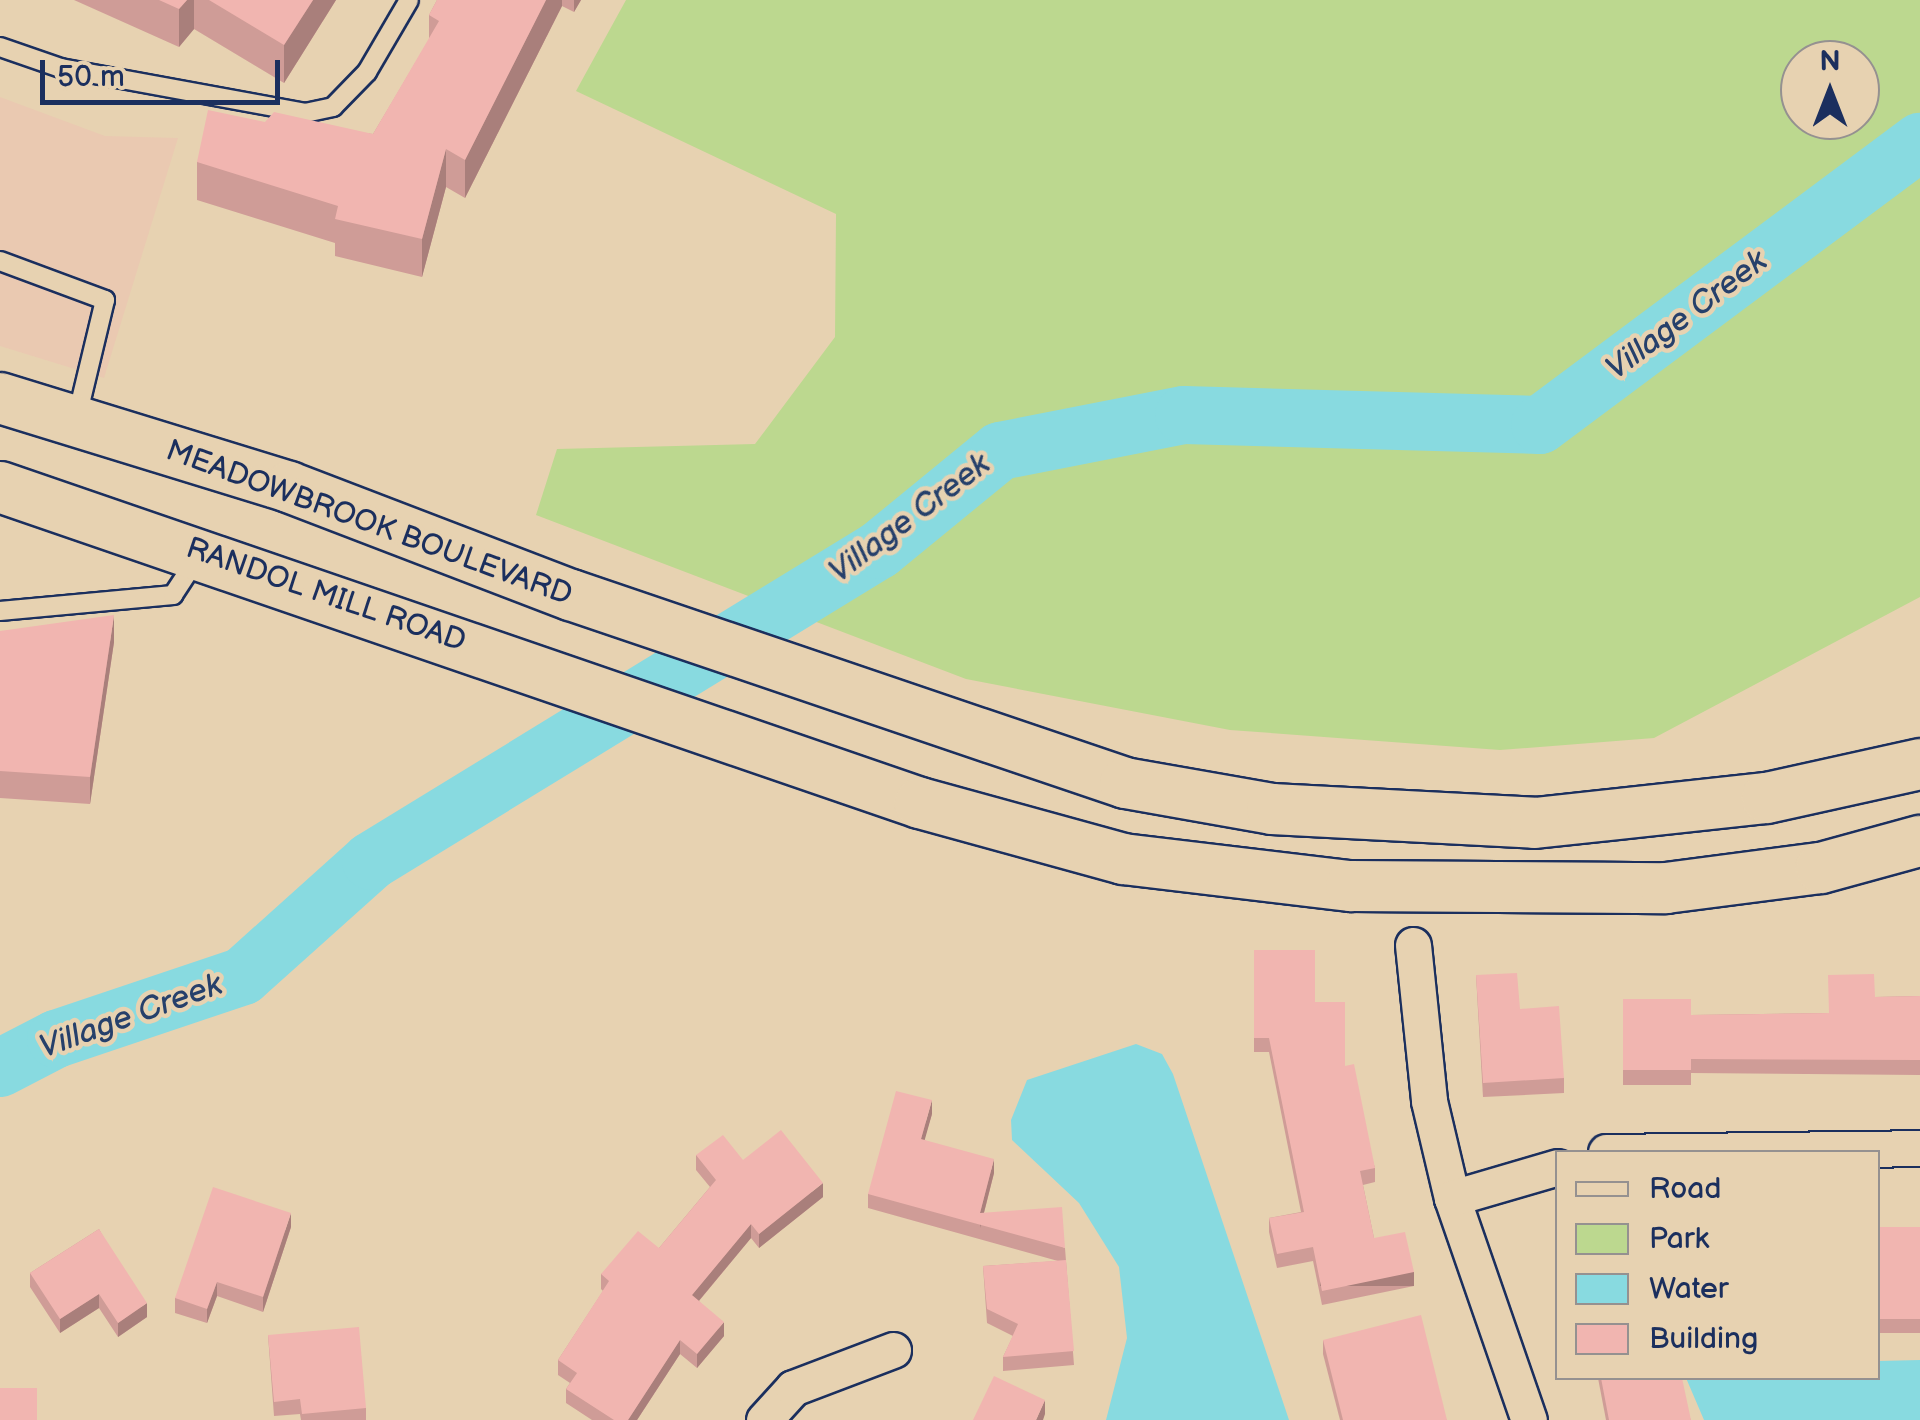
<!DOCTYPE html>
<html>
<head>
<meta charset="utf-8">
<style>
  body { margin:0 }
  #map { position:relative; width:1920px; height:1420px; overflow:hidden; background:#e7d2b1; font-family:"Balsamiq Sans",sans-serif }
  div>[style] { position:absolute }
  .built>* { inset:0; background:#eac9b1 }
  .green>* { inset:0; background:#bcd88f }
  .water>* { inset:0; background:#88dae0 }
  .river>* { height:58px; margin:-29px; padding:0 29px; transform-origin:29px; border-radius:29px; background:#88dae0 }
  .roads { filter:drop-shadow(2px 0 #1b2f5e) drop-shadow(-2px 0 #1b2f5e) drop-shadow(0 2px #1b2f5e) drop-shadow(0 -2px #1b2f5e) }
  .service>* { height:18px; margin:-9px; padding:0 9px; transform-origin:9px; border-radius:9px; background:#e7d2b1 }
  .minor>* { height:35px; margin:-17.5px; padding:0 17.5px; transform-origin:17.5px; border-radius:17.5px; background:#e7d2b1 }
  .secondary>* { height:50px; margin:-25px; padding:0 25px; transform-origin:25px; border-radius:25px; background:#e7d2b1 }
  .wall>* { inset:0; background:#cf9c97; transform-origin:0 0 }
  .shaded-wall>* { inset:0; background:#a97f7b; transform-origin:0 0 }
  .building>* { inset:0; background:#f1b5b0; transform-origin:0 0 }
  span { translate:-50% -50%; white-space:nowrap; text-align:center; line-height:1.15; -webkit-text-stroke:9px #e7d2b1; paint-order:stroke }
  .street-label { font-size:30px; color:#1b2f5e }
  .water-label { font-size:32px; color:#26406b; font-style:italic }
  .legend { position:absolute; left:1555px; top:1150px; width:325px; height:230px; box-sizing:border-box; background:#e7d2b1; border:2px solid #959190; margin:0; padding:12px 18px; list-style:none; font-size:30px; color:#1b2f5e }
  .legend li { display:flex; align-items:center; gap:20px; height:50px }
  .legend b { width:50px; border:2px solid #959190 }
  .north { position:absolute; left:1780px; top:40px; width:100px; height:100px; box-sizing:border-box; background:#e7d2b1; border:2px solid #959190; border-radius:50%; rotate:0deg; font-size:28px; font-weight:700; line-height:40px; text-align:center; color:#1b2f5e }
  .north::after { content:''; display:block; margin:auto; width:35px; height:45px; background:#1b2f5e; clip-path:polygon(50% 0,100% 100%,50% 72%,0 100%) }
  .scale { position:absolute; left:40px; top:60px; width:240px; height:45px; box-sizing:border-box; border:5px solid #1b2f5e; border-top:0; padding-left:12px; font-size:30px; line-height:35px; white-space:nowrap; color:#1b2f5e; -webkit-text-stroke:8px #e7d2b1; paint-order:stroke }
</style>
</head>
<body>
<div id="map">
  <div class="built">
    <i style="clip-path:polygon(0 97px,105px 136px,178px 138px,104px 378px,0 346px)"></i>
  </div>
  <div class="green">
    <i style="clip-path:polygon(evenodd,626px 0,1920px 0,1920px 597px,1654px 738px,1500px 750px,1230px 730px,966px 679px,536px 515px,557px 449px,755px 444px,835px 337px,836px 214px,576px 91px,626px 0,1800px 60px,1860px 60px,1860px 120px,1800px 120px,1800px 60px)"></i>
  </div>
  <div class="water">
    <i style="clip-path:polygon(1136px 1044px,1162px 1054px,1173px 1074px,1289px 1420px,1106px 1420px,1127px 1338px,1119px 1267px,1079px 1203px,1012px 1140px,1011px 1120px,1027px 1080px)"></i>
    <i style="clip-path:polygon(1920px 1360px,1920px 1420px,1704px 1420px,1686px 1378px,1878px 1378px,1878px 1361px)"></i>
  </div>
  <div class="river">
    <i style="left:0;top:1068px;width:63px;rotate:-27.4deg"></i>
    <i style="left:56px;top:1039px;width:197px;rotate:-18.6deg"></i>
    <i style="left:243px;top:976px;width:172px;rotate:-41.9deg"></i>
    <i style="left:371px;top:861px;width:596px;rotate:-31.48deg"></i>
    <i style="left:879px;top:550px;width:156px;rotate:-39.3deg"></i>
    <i style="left:1000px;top:451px;width:187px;rotate:-11.1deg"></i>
    <i style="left:1184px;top:415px;width:356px;rotate:1.6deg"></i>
    <i style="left:1540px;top:425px;width:474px;rotate:-36.7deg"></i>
  </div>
  <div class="roads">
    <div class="service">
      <i style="left:0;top:47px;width:65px;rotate:19deg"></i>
      <i style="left:61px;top:68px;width:248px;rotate:10.4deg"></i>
      <i style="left:305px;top:113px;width:29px;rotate:-12deg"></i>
      <i style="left:333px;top:107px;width:49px;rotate:-45.8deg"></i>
      <i style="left:367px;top:72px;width:83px;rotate:-59.7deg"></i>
      <i style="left:0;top:261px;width:112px;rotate:20.4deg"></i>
      <i style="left:105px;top:300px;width:124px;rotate:103.5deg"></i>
      <i style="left:0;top:611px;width:174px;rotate:-5.3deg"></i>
      <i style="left:173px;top:595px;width:45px;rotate:-56.7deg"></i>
    </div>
    <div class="minor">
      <i style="left:1413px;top:945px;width:157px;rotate:84.1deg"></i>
      <i style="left:1429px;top:1101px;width:100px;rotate:76.7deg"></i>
      <i style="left:1452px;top:1198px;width:235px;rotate:70.9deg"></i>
      <i style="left:1606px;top:1152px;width:314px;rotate:-0.7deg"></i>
      <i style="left:1452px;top:1198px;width:110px;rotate:-16.3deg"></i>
      <i style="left:764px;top:1420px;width:43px;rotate:-47.8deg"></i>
      <i style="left:793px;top:1388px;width:107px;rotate:-20.8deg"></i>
    </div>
    <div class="secondary">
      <i style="left:0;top:398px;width:302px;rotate:17.1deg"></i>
      <i style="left:289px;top:487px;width:302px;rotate:21deg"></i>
      <i style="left:571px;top:595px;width:585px;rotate:18.74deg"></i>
      <i style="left:1125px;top:783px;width:149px;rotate:10deg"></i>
      <i style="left:1272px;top:809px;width:263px;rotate:3deg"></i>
      <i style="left:1535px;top:823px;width:233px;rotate:-6.2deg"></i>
      <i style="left:1767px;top:798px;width:157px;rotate:-12.5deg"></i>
      <i style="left:0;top:487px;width:973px;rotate:18.96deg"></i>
      <i style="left:920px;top:803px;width:211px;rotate:15.4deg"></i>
      <i style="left:1123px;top:859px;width:230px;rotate:6.8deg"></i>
      <i style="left:1351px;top:886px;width:315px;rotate:0.4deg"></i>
      <i style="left:1666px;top:888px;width:156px;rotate:-7.4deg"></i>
      <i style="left:1821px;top:868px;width:103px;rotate:-15.3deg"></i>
    </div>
  </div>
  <div class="wall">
    <i style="clip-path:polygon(74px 0,336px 0,284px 83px,194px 29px,179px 47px)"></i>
    <i style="clip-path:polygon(437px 0,581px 0,574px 12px,562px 6px,465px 198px,446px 187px,422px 277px,335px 256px,335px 243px,197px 200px,197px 162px,265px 122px,373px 134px,429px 40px,429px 15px)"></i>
    <i style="clip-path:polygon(0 631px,114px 642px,90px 804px,0 798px)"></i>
    <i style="clip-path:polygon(1254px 950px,1315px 1002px,1345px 1066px,1375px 1168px,1375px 1182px,1363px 1185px,1374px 1238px,1414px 1286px,1322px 1305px,1313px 1261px,1277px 1268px,1269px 1232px,1269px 1218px,1301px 1212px,1269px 1052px,1254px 1052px)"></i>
    <i style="clip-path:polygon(1476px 975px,1564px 1078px,1564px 1093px,1483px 1097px)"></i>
    <i style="clip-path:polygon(1920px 996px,1920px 1075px,1691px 1073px,1691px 1085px,1623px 1085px,1623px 999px,1691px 1015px,1829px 1013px,1875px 997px)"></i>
    <i style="clip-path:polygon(932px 1114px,924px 1140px,994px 1173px,984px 1213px,1065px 1248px,1074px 1365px,1003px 1371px,1003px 1357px,1013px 1336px,987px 1323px,983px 1266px,1058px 1261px,868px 1208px,868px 1194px)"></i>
    <i style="clip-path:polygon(696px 1155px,743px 1160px,823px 1197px,759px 1248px,751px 1238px,699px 1301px,724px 1336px,697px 1368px,680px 1354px,637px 1420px,592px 1420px,566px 1403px,566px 1389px,570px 1383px,558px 1375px,558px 1360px,603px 1291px,601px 1289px,601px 1274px,659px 1248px,710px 1187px,696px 1170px)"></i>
    <i style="clip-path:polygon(291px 1227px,263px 1312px,217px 1296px,207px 1323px,175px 1313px,175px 1298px)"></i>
    <i style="left:1878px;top:1227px;width:42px;height:106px"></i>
    <i style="clip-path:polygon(99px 1229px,147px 1317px,118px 1337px,99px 1308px,60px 1333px,30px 1287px,30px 1273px)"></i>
    <i style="clip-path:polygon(268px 1335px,366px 1408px,366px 1420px,301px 1420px,300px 1414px,274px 1416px)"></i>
    <i style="clip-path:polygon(1323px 1340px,1447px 1420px,1340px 1420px,1323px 1354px)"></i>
    <i style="clip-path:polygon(1598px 1378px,1668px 1378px,1691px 1420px,1606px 1420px)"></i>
  </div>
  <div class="shaded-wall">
    <i style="clip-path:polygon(187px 0,194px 0,194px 29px,179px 47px,179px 9px)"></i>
    <i style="clip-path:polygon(313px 0,336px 0,284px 83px,284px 45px)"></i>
    <i style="clip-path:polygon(546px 0,562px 0,562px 6px,465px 198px,465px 160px)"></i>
    <i style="clip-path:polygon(574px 0,581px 0,574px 12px)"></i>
    <i style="clip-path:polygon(446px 149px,446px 187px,422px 277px,422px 239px)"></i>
    <i style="clip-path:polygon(114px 615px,114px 642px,90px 804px,90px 777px)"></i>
    <i style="clip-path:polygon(932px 1100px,932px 1114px,921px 1153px,921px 1139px)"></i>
    <i style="clip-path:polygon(994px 1159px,994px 1173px,980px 1228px,980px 1213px)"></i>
    <i style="clip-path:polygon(823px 1183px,823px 1197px,759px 1248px,759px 1234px)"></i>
    <i style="clip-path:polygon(291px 1213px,291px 1227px,263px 1312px,263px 1297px)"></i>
    <i style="clip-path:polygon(751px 1224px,751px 1238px,692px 1309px,692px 1295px)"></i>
    <i style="left:1414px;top:1272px;width:14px;height:94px;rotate:90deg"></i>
    <i style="clip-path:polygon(217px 1282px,217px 1296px,207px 1323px,207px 1309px)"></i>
    <i style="clip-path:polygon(99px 1294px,99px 1308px,60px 1333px,60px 1319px)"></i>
    <i style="clip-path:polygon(147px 1303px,147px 1317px,118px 1337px,118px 1323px)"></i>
    <i style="clip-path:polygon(724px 1322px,724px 1336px,697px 1368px,697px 1354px)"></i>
    <i style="clip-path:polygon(680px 1340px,680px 1354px,637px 1420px,628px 1420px)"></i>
    <i style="clip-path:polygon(1045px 1400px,1045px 1414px,1043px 1420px,1036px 1420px)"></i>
  </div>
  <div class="building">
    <i style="clip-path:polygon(159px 0,187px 0,179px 9px)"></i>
    <i style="clip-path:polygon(209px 0,313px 0,284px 45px)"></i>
    <i style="clip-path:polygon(437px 0,546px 0,465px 160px,446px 149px,422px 239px,335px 219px,338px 206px,197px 162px,208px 110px,265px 122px,274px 112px,373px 134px,439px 21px,429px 15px)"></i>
    <i style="clip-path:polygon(114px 615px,90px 777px,0 771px,0 631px)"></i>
    <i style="clip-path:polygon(1254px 950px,1315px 950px,1315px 1002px,1345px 1002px,1345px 1066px,1354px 1064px,1375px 1168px,1360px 1171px,1374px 1238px,1405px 1232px,1414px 1272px,1322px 1291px,1313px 1247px,1277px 1254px,1269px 1218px,1304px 1212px,1269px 1038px,1254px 1038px)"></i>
    <i style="clip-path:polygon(1517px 973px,1520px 1009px,1559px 1006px,1564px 1078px,1483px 1083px,1476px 975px)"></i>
    <i style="clip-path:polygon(1874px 974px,1875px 997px,1920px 996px,1920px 1060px,1691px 1059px,1691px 1070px,1623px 1070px,1623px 999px,1691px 999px,1691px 1015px,1829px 1013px,1828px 975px)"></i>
    <i style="clip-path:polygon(896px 1091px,932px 1100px,921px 1139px,994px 1159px,980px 1213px,1062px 1207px,1065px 1248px,868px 1194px)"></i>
    <i style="clip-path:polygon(781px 1130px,823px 1183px,759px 1234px,751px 1224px,692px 1295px,724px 1322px,697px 1354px,680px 1340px,628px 1420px,614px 1420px,566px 1389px,577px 1373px,558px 1360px,609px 1281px,601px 1274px,638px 1231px,659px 1248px,716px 1180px,696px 1155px,723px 1135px,743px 1160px)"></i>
    <i style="clip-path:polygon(213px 1187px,291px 1213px,263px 1297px,217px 1282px,207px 1309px,175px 1298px)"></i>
    <i style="left:1878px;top:1227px;width:42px;height:92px"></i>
    <i style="clip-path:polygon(99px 1229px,147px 1303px,118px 1323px,99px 1294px,60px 1319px,30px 1273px)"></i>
    <i style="clip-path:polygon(1066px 1260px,1074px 1351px,1003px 1357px,1018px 1324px,987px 1309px,983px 1266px)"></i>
    <i style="clip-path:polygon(1421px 1315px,1447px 1420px,1343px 1420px,1323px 1340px)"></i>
    <i style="clip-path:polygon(359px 1327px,366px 1408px,302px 1414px,300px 1399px,274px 1402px,268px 1335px)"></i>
    <i style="clip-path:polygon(994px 1376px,1045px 1400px,1036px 1420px,973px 1420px)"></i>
    <i style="clip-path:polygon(1601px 1378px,1668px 1378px,1668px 1380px,1682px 1378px,1691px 1420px,1609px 1420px)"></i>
    <i style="left:0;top:1388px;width:37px;height:32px"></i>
  </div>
  <div class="street-label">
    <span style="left:369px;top:523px;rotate:20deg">MEADOWBROOK BOULEVARD</span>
    <span style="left:326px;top:595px;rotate:19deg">RANDOL MILL ROAD</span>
  </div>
  <div class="water-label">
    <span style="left:1687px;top:316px;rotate:-37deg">Village Creek</span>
    <span style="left:910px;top:519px;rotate:-37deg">Village Creek</span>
    <span style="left:131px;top:1017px;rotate:-20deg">Village Creek</span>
  </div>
  <ul class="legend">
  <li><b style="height:12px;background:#e7d2b1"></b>Road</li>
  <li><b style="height:28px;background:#bcd88f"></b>Park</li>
  <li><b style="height:28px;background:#88dae0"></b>Water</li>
  <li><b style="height:28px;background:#f1b5b0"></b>Building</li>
  </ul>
  <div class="north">N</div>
  <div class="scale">50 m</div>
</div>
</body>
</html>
